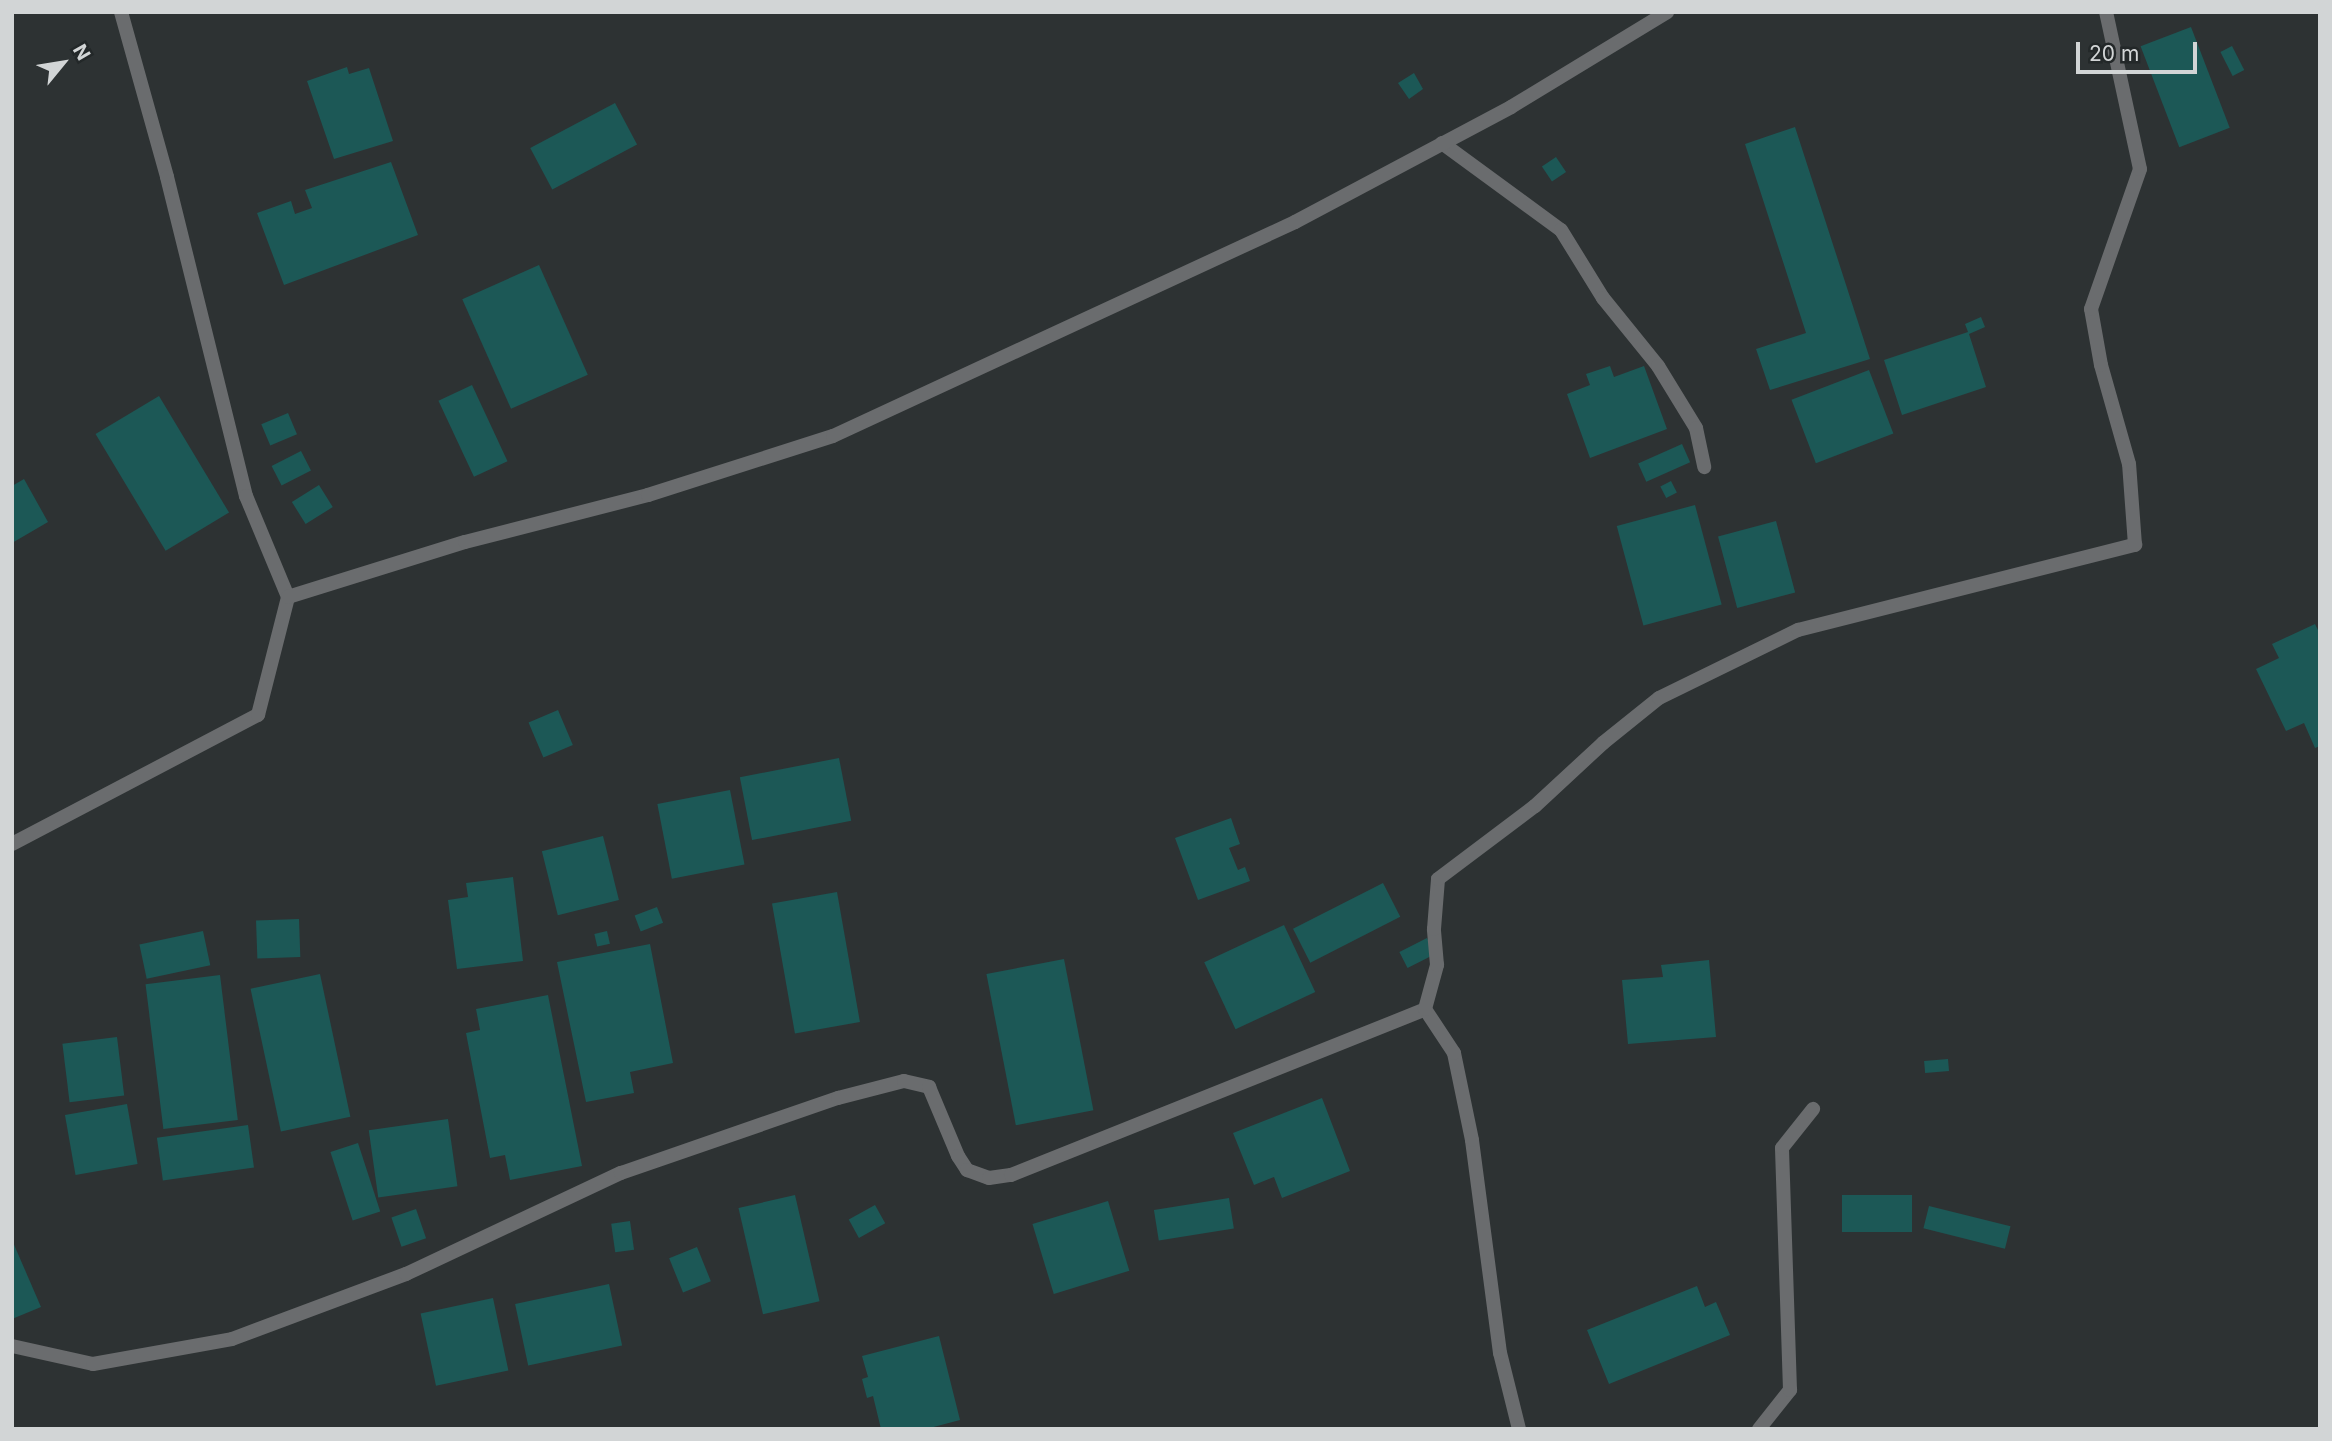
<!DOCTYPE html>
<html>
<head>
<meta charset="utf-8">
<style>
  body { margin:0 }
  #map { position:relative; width:2332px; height:1441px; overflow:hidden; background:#2d3233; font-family:Inter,sans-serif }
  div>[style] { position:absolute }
  .building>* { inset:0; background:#1c5856; transform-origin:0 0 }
  .minor>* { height:14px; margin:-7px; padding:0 7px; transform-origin:7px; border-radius:7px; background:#6a6c6e }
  span { translate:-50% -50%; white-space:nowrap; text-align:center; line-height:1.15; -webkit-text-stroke:7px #232829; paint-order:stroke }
  .frame { position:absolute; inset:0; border:14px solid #d2d5d6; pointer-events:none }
  .north { position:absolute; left:28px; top:28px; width:70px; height:70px; -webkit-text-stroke:5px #232829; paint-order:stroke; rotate:60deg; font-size:19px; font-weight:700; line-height:28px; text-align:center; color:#d2d5d6 }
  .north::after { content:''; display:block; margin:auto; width:24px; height:32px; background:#d2d5d6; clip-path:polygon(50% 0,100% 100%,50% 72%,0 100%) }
  .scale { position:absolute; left:2076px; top:42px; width:121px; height:32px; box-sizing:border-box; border:4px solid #d2d5d6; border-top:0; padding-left:9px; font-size:21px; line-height:24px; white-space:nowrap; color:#d2d5d6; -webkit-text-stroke:5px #232829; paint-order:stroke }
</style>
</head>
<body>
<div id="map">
  <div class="building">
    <i style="left:2191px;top:27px;width:108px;height:54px;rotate:69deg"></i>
    <i style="left:2232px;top:46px;width:27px;height:13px;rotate:63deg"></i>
    <i style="clip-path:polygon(347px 67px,349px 74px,369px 68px,393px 141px,334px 159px,307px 81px)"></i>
    <i style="clip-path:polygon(1414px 73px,1423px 89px,1409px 99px,1398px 83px)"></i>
    <i style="left:615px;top:103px;width:47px;height:96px;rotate:62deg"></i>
    <i style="clip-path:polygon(1795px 127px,1870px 359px,1770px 390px,1756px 349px,1806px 333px,1745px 144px)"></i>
    <i style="left:1556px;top:157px;width:18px;height:17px;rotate:56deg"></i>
    <i style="clip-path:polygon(391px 162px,418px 235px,284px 285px,257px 213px,291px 201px,295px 214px,312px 208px,305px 190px)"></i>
    <i style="left:539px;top:265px;width:120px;height:84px;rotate:66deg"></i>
    <i style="clip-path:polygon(1981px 317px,1985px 327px,1969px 334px,1986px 387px,1902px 415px,1884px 360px,1968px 332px,1965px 324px)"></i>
    <i style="clip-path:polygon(1610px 366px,1614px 377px,1644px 366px,1667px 429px,1590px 458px,1567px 394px,1590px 385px,1586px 374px)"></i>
    <i style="left:1869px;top:370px;width:68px;height:83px;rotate:69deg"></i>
    <i style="left:472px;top:385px;width:84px;height:37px;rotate:65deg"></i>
    <i style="left:159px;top:396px;width:136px;height:74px;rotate:59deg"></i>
    <i style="left:288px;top:413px;width:23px;height:29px;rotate:67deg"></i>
    <i style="left:1682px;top:444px;width:20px;height:48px;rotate:66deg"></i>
    <i style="left:301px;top:451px;width:22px;height:33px;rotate:63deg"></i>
    <i style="clip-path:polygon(24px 479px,48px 522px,12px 543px,12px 486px)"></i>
    <i style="left:1671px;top:481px;width:13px;height:12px;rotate:63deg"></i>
    <i style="left:319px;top:485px;width:26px;height:32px;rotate:58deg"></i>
    <i style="left:1695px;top:505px;width:103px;height:81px;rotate:75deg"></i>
    <i style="left:1776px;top:521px;width:74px;height:60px;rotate:75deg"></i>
    <i style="clip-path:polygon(2315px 624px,2320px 634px,2320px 746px,2315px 748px,2304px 723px,2286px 731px,2256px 669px,2279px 658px,2272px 644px)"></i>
    <i style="left:558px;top:710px;width:38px;height:32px;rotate:67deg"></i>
    <i style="left:839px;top:758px;width:64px;height:101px;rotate:79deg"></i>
    <i style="left:730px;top:790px;width:76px;height:74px;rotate:79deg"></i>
    <i style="clip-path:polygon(1231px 818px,1240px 844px,1229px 848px,1238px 870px,1245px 867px,1250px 881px,1198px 900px,1175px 838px)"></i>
    <i style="left:603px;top:836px;width:66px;height:63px;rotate:76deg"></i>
    <i style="clip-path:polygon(513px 877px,523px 961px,457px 969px,448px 900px,468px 897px,466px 883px)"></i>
    <i style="left:1383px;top:883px;width:38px;height:101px;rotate:63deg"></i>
    <i style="left:837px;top:892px;width:132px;height:66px;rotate:80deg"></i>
    <i style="left:657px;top:907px;width:17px;height:24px;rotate:69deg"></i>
    <i style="left:299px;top:919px;width:38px;height:43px;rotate:88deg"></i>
    <i style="left:1284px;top:925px;width:74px;height:88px;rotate:65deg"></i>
    <i style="left:203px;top:931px;width:35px;height:65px;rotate:78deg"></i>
    <i style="left:607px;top:931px;width:13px;height:13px;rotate:77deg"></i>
    <i style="left:1427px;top:938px;width:18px;height:31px;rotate:63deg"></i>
    <i style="clip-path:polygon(650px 944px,673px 1063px,630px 1072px,634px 1093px,586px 1102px,557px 962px)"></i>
    <i style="left:1064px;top:959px;width:154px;height:79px;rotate:79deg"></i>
    <i style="clip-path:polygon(1709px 960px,1716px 1037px,1628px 1044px,1622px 980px,1663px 977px,1661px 965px)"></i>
    <i style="left:320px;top:974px;width:146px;height:71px;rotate:78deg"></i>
    <i style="left:220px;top:975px;width:146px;height:75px;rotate:83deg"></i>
    <i style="clip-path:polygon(548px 995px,582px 1166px,510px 1180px,505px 1155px,490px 1158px,466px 1033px,480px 1030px,476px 1009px)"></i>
    <i style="left:117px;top:1037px;width:59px;height:55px;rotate:83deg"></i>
    <i style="left:1948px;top:1059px;width:12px;height:24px;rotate:85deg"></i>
    <i style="clip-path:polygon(1322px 1098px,1350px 1171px,1282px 1198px,1274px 1177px,1254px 1185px,1233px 1133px)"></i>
    <i style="left:127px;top:1104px;width:61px;height:63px;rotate:80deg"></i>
    <i style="left:448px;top:1119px;width:68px;height:80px;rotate:82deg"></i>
    <i style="left:248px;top:1125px;width:43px;height:92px;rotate:82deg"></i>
    <i style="left:358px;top:1143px;width:72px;height:29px;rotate:72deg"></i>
    <i style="left:795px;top:1195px;width:109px;height:58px;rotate:77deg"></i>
    <i style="left:1842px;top:1195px;width:70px;height:37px"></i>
    <i style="left:1229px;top:1198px;width:31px;height:76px;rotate:81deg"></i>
    <i style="left:1108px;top:1201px;width:73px;height:79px;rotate:73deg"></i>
    <i style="left:875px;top:1205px;width:21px;height:30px;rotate:61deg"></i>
    <i style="left:1929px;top:1206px;width:84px;height:23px;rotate:14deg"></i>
    <i style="left:416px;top:1209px;width:31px;height:26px;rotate:71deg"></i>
    <i style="left:630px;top:1221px;width:29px;height:19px;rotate:82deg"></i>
    <i style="clip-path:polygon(12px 1240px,41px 1307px,12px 1319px)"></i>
    <i style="left:697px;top:1247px;width:37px;height:30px;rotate:68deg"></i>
    <i style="left:609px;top:1284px;width:63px;height:96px;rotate:78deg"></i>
    <i style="clip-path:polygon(1697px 1286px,1705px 1307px,1716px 1302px,1730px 1335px,1609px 1384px,1587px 1330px)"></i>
    <i style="left:493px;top:1298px;width:74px;height:74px;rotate:78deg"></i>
    <i style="clip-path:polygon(939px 1336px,960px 1420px,926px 1429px,881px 1429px,873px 1396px,867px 1398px,862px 1379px,868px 1377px,862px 1356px)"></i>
  </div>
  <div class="minor">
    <i style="left:121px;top:12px;width:171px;rotate:74.4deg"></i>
    <i style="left:167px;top:177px;width:329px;rotate:76.1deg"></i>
    <i style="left:246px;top:496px;width:109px;rotate:67.4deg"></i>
    <i style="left:1442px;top:143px;width:147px;rotate:36.2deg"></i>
    <i style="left:1561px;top:230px;width:80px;rotate:58.3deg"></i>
    <i style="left:1603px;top:298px;width:87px;rotate:51deg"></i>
    <i style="left:1658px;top:366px;width:73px;rotate:58.5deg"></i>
    <i style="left:1696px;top:428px;width:40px;rotate:78deg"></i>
    <i style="left:12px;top:844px;width:278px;rotate:-27.7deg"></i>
    <i style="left:258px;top:715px;width:122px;rotate:-75.7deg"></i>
    <i style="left:288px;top:597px;width:185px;rotate:-17.3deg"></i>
    <i style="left:465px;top:542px;width:189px;rotate:-14.4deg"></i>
    <i style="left:648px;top:495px;width:194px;rotate:-17.7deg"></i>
    <i style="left:833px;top:436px;width:509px;rotate:-24.85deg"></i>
    <i style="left:1295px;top:222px;width:245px;rotate:-28deg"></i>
    <i style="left:1511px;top:107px;width:183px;rotate:-31.3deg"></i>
    <i style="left:12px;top:1346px;width:83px;rotate:12.5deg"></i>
    <i style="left:93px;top:1364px;width:141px;rotate:-10.2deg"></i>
    <i style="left:232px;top:1339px;width:186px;rotate:-20.5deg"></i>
    <i style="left:406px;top:1274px;width:238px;rotate:-25.2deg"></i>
    <i style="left:621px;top:1173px;width:230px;rotate:-19.1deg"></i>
    <i style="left:838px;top:1098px;width:68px;rotate:-14.4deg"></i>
    <i style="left:904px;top:1081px;width:26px;rotate:13deg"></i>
    <i style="left:929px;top:1087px;width:75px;rotate:67.2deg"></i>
    <i style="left:958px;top:1156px;width:17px;rotate:57deg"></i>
    <i style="left:967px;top:1170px;width:23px;rotate:20deg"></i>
    <i style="left:989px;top:1178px;width:22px;rotate:-8deg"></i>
    <i style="left:1011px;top:1175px;width:446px;rotate:-21.8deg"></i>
    <i style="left:1519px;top:1429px;width:78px;rotate:-104deg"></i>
    <i style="left:1500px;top:1353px;width:215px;rotate:-97.5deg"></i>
    <i style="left:1472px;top:1140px;width:89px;rotate:-101.7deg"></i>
    <i style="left:1454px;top:1053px;width:53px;rotate:-123.4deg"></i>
    <i style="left:1425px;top:1009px;width:46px;rotate:-74.7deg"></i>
    <i style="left:1437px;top:965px;width:36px;rotate:-95deg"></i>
    <i style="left:1434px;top:929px;width:50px;rotate:-85.4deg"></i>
    <i style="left:1438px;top:879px;width:121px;rotate:-37deg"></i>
    <i style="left:1535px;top:806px;width:93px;rotate:-42.8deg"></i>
    <i style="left:1603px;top:743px;width:72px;rotate:-38.8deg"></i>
    <i style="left:1659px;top:698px;width:155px;rotate:-26.1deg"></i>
    <i style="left:1798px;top:630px;width:348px;rotate:-14.2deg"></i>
    <i style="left:2135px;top:545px;width:81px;rotate:-94.2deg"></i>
    <i style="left:2129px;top:464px;width:103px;rotate:-105.8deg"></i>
    <i style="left:2101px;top:365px;width:57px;rotate:-100.1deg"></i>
    <i style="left:2091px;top:309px;width:148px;rotate:-70.7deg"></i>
    <i style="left:2140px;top:169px;width:161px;rotate:-102.2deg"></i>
    <i style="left:1759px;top:1429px;width:50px;rotate:-51.5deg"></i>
    <i style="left:1790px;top:1390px;width:242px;rotate:-91.9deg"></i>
    <i style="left:1782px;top:1148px;width:50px;rotate:-51.5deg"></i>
  </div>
  <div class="frame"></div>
  <div class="north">N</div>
  <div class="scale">20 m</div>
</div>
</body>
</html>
